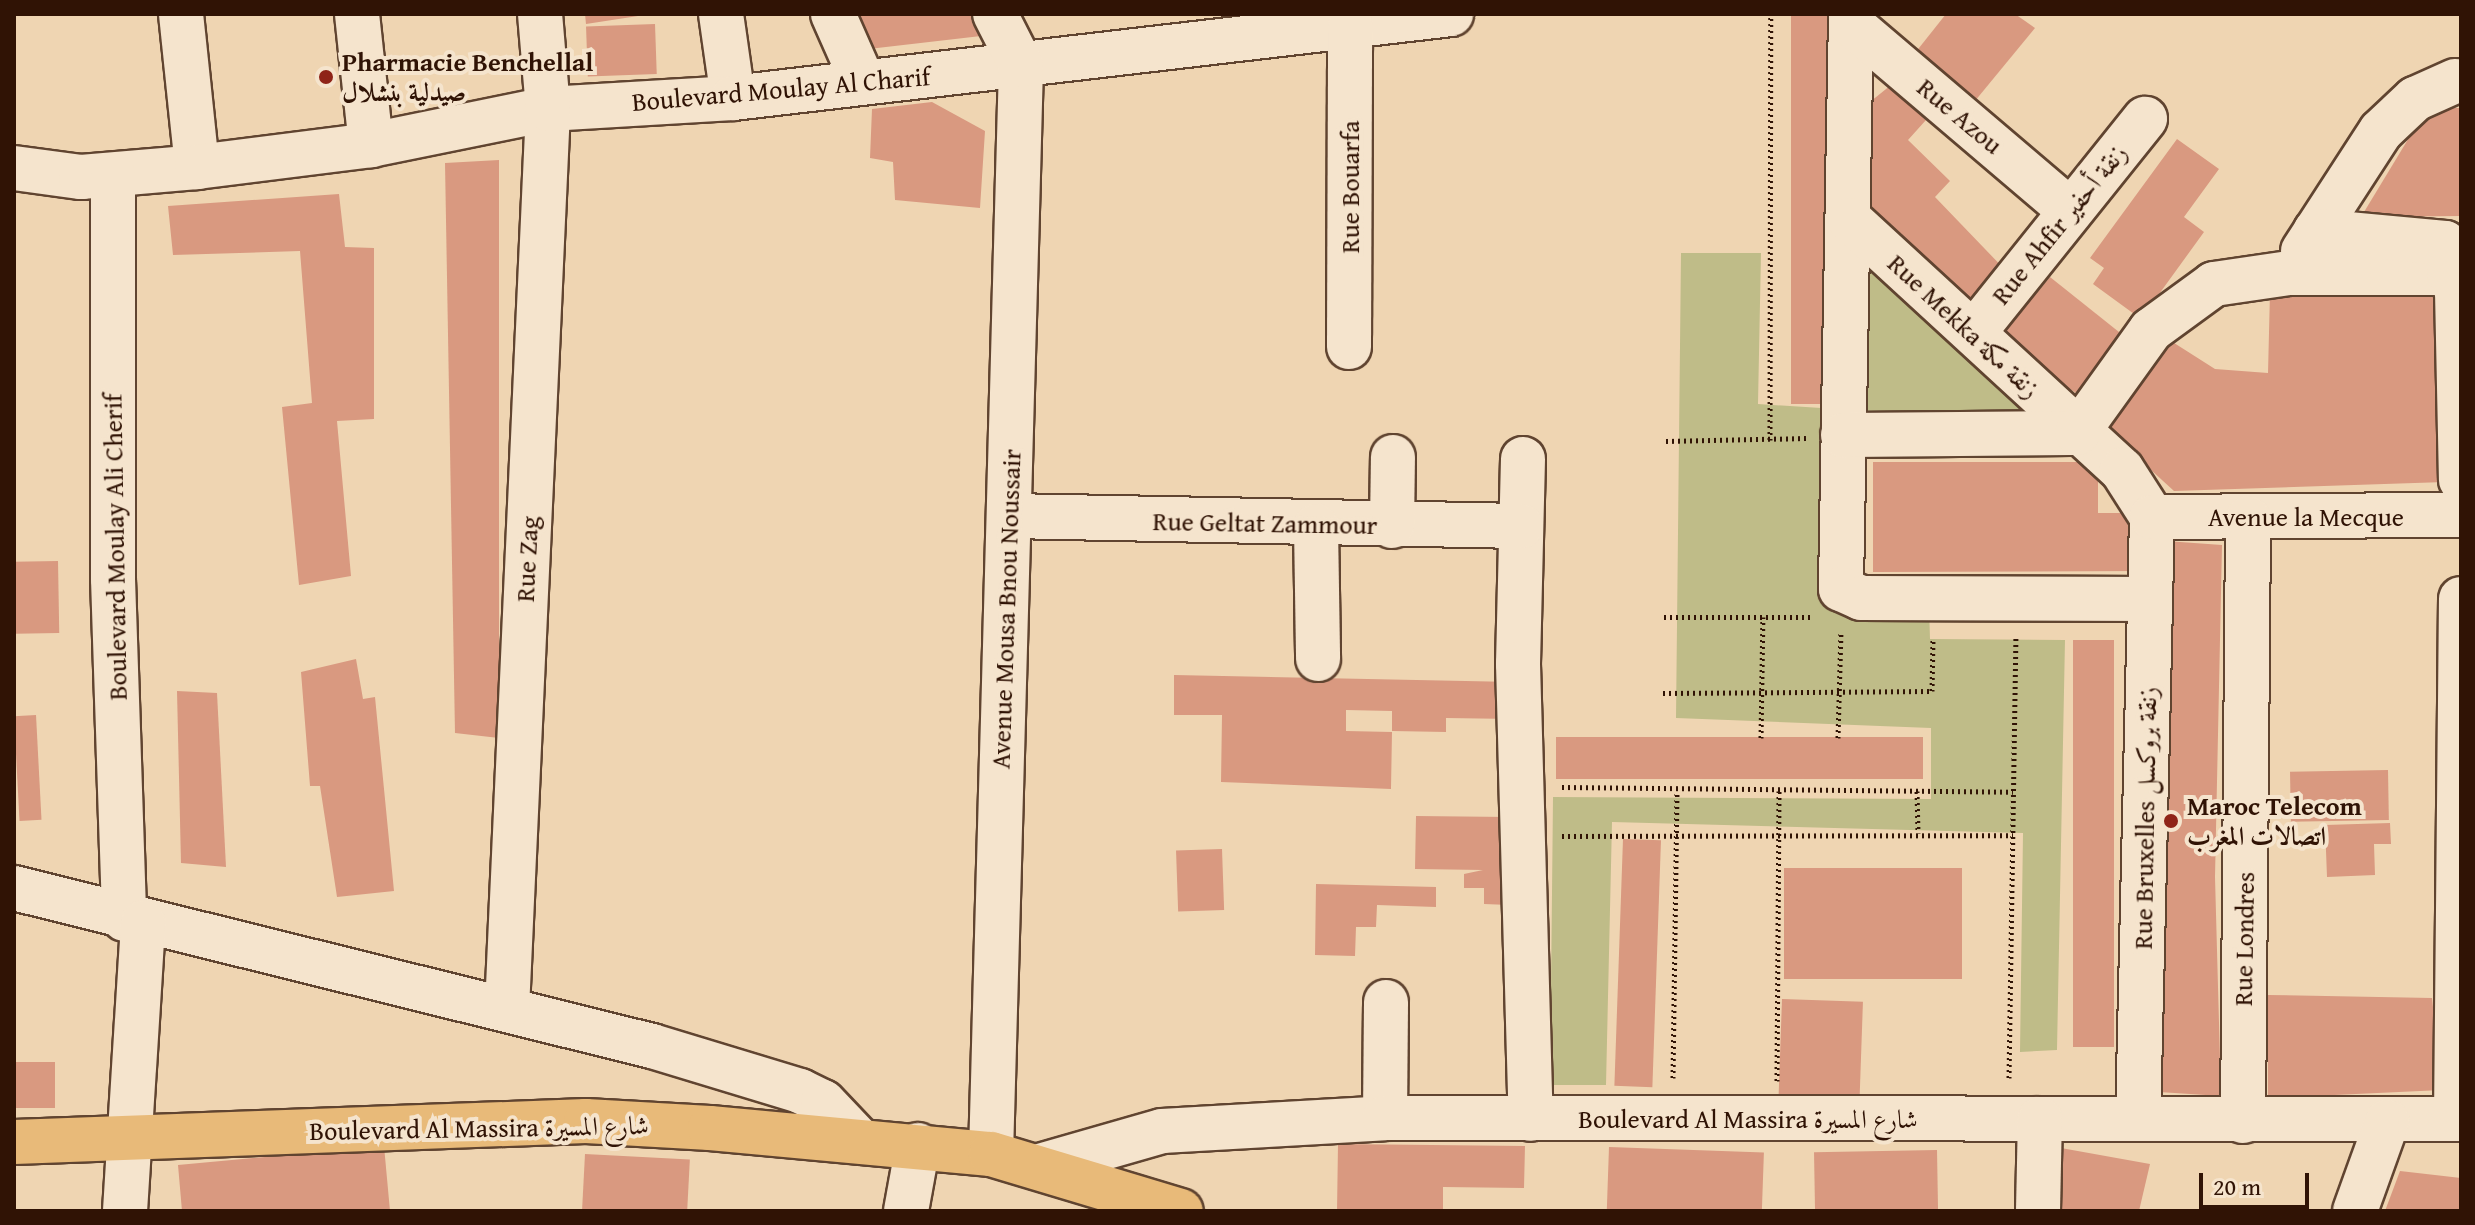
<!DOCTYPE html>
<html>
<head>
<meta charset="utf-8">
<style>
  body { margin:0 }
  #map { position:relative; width:2475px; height:1225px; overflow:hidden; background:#efd5b2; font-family:"Gentium Book Plus",Amiri,serif }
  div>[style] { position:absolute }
  .green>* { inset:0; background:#bfbc88 }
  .building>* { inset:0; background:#d99980; transform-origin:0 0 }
  .path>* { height:5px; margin-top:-2.5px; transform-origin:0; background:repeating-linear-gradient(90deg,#301305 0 2px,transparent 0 6px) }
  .roads { filter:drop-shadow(2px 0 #604430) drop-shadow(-2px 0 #604430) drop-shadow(0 2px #604430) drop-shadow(0 -2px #604430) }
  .minor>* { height:44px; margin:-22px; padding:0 22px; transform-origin:22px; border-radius:22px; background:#f5e4cd }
  .major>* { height:44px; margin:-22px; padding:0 22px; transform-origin:22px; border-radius:22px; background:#e8ba79 }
  .dots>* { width:22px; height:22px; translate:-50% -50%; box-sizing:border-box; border:4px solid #f5e4cd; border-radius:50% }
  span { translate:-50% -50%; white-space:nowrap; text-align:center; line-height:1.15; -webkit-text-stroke:8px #f5e4cd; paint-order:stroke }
  .poi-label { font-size:26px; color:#301305; font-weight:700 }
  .left { translate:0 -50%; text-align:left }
  .street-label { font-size:26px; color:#301305 }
  .frame { position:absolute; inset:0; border:16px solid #301305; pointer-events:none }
  .scale { position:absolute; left:2199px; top:1173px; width:110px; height:36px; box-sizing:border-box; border:4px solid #301305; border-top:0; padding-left:10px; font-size:24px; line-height:28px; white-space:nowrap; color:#301305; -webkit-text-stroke:6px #f5e4cd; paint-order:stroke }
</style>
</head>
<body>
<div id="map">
  <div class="green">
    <i style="clip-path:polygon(1681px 253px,1761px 253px,1758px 404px,1837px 409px,1834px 603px,1929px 606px,1930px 639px,2065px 640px,2057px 1050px,2020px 1052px,2023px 833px,1612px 822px,1606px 1085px,1550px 1085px,1553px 797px,1931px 799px,1931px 728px,1676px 718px)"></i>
    <i style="clip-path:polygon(1867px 257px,2047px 429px,1865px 429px)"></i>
  </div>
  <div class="building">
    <i style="clip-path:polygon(585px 14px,638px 14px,638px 16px,586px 24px)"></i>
    <i style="clip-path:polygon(843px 14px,971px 14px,981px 36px,860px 50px)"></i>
    <i style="left:1791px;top:14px;width:40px;height:390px"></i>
    <i style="clip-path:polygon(1946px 14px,2015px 14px,2035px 28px,1970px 107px,1915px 53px)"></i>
    <i style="left:655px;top:24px;width:50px;height:69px;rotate:88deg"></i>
    <i style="clip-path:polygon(1891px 85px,1926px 120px,1908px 140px,1950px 181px,1935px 197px,2010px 275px,1981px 316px,1871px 213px,1861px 136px,1865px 106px)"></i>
    <i style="clip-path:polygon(932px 102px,985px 131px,980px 208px,895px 200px,893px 162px,870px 158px,872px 109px)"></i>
    <i style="clip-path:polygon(2427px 108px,2461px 108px,2461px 216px,2361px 217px)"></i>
    <i style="clip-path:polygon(2177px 139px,2219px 169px,2184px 217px,2204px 232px,2141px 319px,2093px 284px,2104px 268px,2090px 258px)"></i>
    <i style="clip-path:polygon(499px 160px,499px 738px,455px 733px,445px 163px)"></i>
    <i style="clip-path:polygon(339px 194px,345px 247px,374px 248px,374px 419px,337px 421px,351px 576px,299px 585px,282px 407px,312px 403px,300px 251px,173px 255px,168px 206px)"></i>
    <i style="clip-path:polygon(2050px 277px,2124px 336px,2078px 394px,2035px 368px,2003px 333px)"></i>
    <i style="clip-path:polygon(2439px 286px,2445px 482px,2174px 491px,2104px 427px,2171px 341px,2215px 369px,2268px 373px,2270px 292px)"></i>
    <i style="clip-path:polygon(1873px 462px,2098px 462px,2098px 513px,2143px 513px,2143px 571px,1873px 572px)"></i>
    <i style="clip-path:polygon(2166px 541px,2222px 545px,2215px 877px,2221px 1096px,2159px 1092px)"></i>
    <i style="left:58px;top:561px;width:72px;height:44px;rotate:89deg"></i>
    <i style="left:2073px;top:640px;width:41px;height:407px"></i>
    <i style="clip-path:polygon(356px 659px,363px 699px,375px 697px,394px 891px,337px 897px,320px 786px,310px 786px,301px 672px)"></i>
    <i style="clip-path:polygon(1174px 675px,1514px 682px,1513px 719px,1446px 718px,1446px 732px,1392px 731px,1392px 711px,1346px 710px,1346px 731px,1392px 732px,1391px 789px,1221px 782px,1222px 715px,1174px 715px)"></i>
    <i style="clip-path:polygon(177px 691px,217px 693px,226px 867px,181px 863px)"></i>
    <i style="left:36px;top:715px;width:105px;height:22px;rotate:87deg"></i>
    <i style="left:1556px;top:737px;width:367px;height:42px"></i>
    <i style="left:2388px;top:770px;width:50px;height:98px;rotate:89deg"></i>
    <i style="clip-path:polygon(1416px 816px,1509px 817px,1509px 905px,1484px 904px,1484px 888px,1464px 888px,1464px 874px,1483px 870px,1415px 869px)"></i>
    <i style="clip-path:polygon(2390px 823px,2391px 844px,2374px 844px,2375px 875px,2327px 877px,2325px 825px)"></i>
    <i style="left:1623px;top:839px;width:38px;height:247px;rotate:2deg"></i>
    <i style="left:1222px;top:849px;width:61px;height:46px;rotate:88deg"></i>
    <i style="left:1784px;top:868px;width:178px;height:111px"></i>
    <i style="clip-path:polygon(1316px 884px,1436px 887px,1436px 907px,1377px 905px,1376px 927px,1356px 927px,1355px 956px,1315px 955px)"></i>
    <i style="clip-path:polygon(2268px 995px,2432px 998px,2442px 1090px,2268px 1098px)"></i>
    <i style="left:1782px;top:999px;width:81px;height:100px;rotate:2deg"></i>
    <i style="left:14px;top:1062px;width:41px;height:46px"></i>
    <i style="clip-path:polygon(1338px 1144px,1525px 1146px,1524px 1188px,1443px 1187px,1443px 1211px,1337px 1211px)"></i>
    <i style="clip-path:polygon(384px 1146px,390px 1211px,182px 1211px,178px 1165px)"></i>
    <i style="left:1609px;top:1147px;width:155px;height:64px;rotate:2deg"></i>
    <i style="clip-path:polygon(2061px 1148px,2150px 1164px,2139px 1211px,2061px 1211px)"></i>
    <i style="left:1937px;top:1150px;width:61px;height:123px;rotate:89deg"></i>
    <i style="left:585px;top:1154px;width:105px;height:57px;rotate:3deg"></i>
    <i style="clip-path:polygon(2400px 1171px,2461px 1178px,2461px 1211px,2385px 1211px)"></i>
  </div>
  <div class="path">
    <i style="left:1770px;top:440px;width:426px;rotate:-89.9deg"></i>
    <i style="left:1666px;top:441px;width:140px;rotate:-1.2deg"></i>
    <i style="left:1664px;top:617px;width:147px"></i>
    <i style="left:1663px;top:693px;width:269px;rotate:-0.4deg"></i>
    <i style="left:1932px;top:691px;width:52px;rotate:-88.9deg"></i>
    <i style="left:1761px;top:738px;width:121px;rotate:-89.1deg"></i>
    <i style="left:1838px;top:738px;width:106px;rotate:-88.4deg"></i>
    <i style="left:1562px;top:787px;width:451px;rotate:0.6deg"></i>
    <i style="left:1917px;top:791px;width:42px;rotate:88.6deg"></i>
    <i style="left:1562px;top:836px;width:451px;rotate:-0.1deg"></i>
    <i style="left:1673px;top:1078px;width:287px;rotate:-89.2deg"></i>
    <i style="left:2009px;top:1078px;width:442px;rotate:-89.1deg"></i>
    <i style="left:1777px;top:1081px;width:290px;rotate:-89.6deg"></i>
  </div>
  <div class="roads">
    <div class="minor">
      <i style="left:181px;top:14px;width:154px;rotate:84deg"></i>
      <i style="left:357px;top:14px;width:132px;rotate:83.9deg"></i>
      <i style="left:721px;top:14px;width:85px;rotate:81.9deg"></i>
      <i style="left:833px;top:14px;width:74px;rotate:66.2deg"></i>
      <i style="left:1851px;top:14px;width:575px;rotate:91deg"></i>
      <i style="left:1841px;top:589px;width:22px;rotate:24deg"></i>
      <i style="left:1861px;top:598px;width:289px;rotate:0.2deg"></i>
      <i style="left:1851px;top:24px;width:285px;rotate:40.4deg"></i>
      <i style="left:14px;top:168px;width:68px;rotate:7.7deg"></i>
      <i style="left:81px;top:177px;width:116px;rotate:-4.9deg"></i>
      <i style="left:197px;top:167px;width:175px;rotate:-7.2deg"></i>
      <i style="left:371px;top:145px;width:181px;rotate:-11.5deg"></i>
      <i style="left:548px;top:109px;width:185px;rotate:-3.4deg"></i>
      <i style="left:733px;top:98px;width:723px;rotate:-6.67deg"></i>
      <i style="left:113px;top:175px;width:404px;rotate:90deg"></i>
      <i style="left:113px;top:579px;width:340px;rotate:88.1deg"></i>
      <i style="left:1850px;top:220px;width:369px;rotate:42.6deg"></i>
      <i style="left:2122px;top:470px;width:56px;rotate:57.4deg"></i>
      <i style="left:2152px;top:517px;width:602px;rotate:91.33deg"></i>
      <i style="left:2303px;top:251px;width:143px;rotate:-57deg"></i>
      <i style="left:2381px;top:131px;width:47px;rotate:-43.3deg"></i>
      <i style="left:2415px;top:99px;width:44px;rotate:-24.2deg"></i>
      <i style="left:2449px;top:273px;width:20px;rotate:66deg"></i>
      <i style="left:2457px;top:291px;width:189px;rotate:88.8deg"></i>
      <i style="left:1975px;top:331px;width:272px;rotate:-51.3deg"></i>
      <i style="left:1349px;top:347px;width:321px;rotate:-89.8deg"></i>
      <i style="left:1843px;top:435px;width:234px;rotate:-0.5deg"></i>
      <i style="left:2077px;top:433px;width:127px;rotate:-54.3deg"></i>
      <i style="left:2151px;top:330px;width:78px;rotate:-36.1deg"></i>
      <i style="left:2214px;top:284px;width:76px;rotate:-8.3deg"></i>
      <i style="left:2289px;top:273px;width:160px"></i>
      <i style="left:2449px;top:273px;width:21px;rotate:-85deg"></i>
      <i style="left:2451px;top:252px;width:11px;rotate:-124deg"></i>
      <i style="left:2445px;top:243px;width:130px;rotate:-174.7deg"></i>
      <i style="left:1523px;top:459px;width:205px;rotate:91.4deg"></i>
      <i style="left:1518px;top:664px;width:455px;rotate:88.4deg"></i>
      <i style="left:1009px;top:516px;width:512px;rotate:1.12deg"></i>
      <i style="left:2152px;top:517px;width:309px;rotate:-0.4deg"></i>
      <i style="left:1316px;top:526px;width:133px;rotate:89.1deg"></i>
      <i style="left:1392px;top:526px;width:69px;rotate:-89.2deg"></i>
      <i style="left:14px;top:888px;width:657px;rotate:13.91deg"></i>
      <i style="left:652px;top:1046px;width:155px;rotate:16.9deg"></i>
      <i style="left:800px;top:1091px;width:25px;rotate:26deg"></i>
      <i style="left:823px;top:1102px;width:52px;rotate:46.5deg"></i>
      <i style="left:507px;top:1009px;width:901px;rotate:-87.39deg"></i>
      <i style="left:548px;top:109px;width:95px;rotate:-94.8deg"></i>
      <i style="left:1385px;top:1118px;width:116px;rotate:-89.5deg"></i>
      <i style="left:2456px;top:1119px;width:520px;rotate:-89.45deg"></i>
      <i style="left:2243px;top:1121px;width:603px;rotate:-89.52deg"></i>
      <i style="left:991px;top:1154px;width:1089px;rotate:-88.42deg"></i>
      <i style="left:1021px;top:65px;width:57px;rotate:-117deg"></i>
      <i style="left:1040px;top:1166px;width:127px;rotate:-16deg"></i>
      <i style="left:1162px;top:1131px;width:223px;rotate:-3.3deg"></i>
      <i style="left:1385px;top:1118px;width:1076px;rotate:0.05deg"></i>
      <i style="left:125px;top:1211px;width:289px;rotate:-86.4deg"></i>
      <i style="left:906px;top:1211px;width:67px;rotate:-79.7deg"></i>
      <i style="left:2038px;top:1211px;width:92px;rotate:-88.8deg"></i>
      <i style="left:2355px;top:1211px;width:95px;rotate:-70.2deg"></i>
    </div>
    <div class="major">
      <i style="left:14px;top:1142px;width:572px;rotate:-2.1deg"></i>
      <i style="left:586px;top:1121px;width:124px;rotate:3.2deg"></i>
      <i style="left:710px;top:1128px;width:282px;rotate:5.3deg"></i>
      <i style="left:991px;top:1154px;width:198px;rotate:16.7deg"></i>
    </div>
  </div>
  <div class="dots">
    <i style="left:326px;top:77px;background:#8f2418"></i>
    <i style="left:2171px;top:821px;background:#8f2418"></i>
  </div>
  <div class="poi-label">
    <span class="left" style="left:342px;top:77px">Pharmacie Benchellal<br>صيدلية بنشلال</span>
    <span class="left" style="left:2187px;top:821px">Maroc Telecom<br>اتصالات المغرب</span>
  </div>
  <div class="street-label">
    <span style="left:781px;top:89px;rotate:-5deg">Boulevard Moulay Al Charif</span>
    <span style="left:1960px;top:116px;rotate:40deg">Rue Azou</span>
    <span style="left:1350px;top:187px;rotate:-90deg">Rue Bouarfa</span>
    <span style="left:2059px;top:224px;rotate:-51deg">Rue Ahfir زنقة أحفير</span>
    <span style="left:1964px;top:326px;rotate:43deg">Rue Mekka زنقة مكة</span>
    <span style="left:2306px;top:517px">Avenue la Mecque</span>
    <span style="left:1265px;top:523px;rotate:1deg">Rue Geltat Zammour</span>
    <span style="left:115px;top:547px;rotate:-91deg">Boulevard Moulay Ali Cherif</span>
    <span style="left:527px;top:559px;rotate:-87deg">Rue Zag</span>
    <span style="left:1006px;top:609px;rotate:-88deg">Avenue Mousa Bnou Noussair</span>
    <span style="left:2145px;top:818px;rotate:-89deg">Rue Bruxelles زنقة بروكسل</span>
    <span style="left:2244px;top:939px;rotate:-89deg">Rue Londres</span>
    <span style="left:1748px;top:1119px">Boulevard Al Massira شارع المسيرة</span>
    <span style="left:479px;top:1128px;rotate:-1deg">Boulevard Al Massira شارع المسيرة</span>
  </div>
  <div class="frame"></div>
  <div class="scale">20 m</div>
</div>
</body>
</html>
